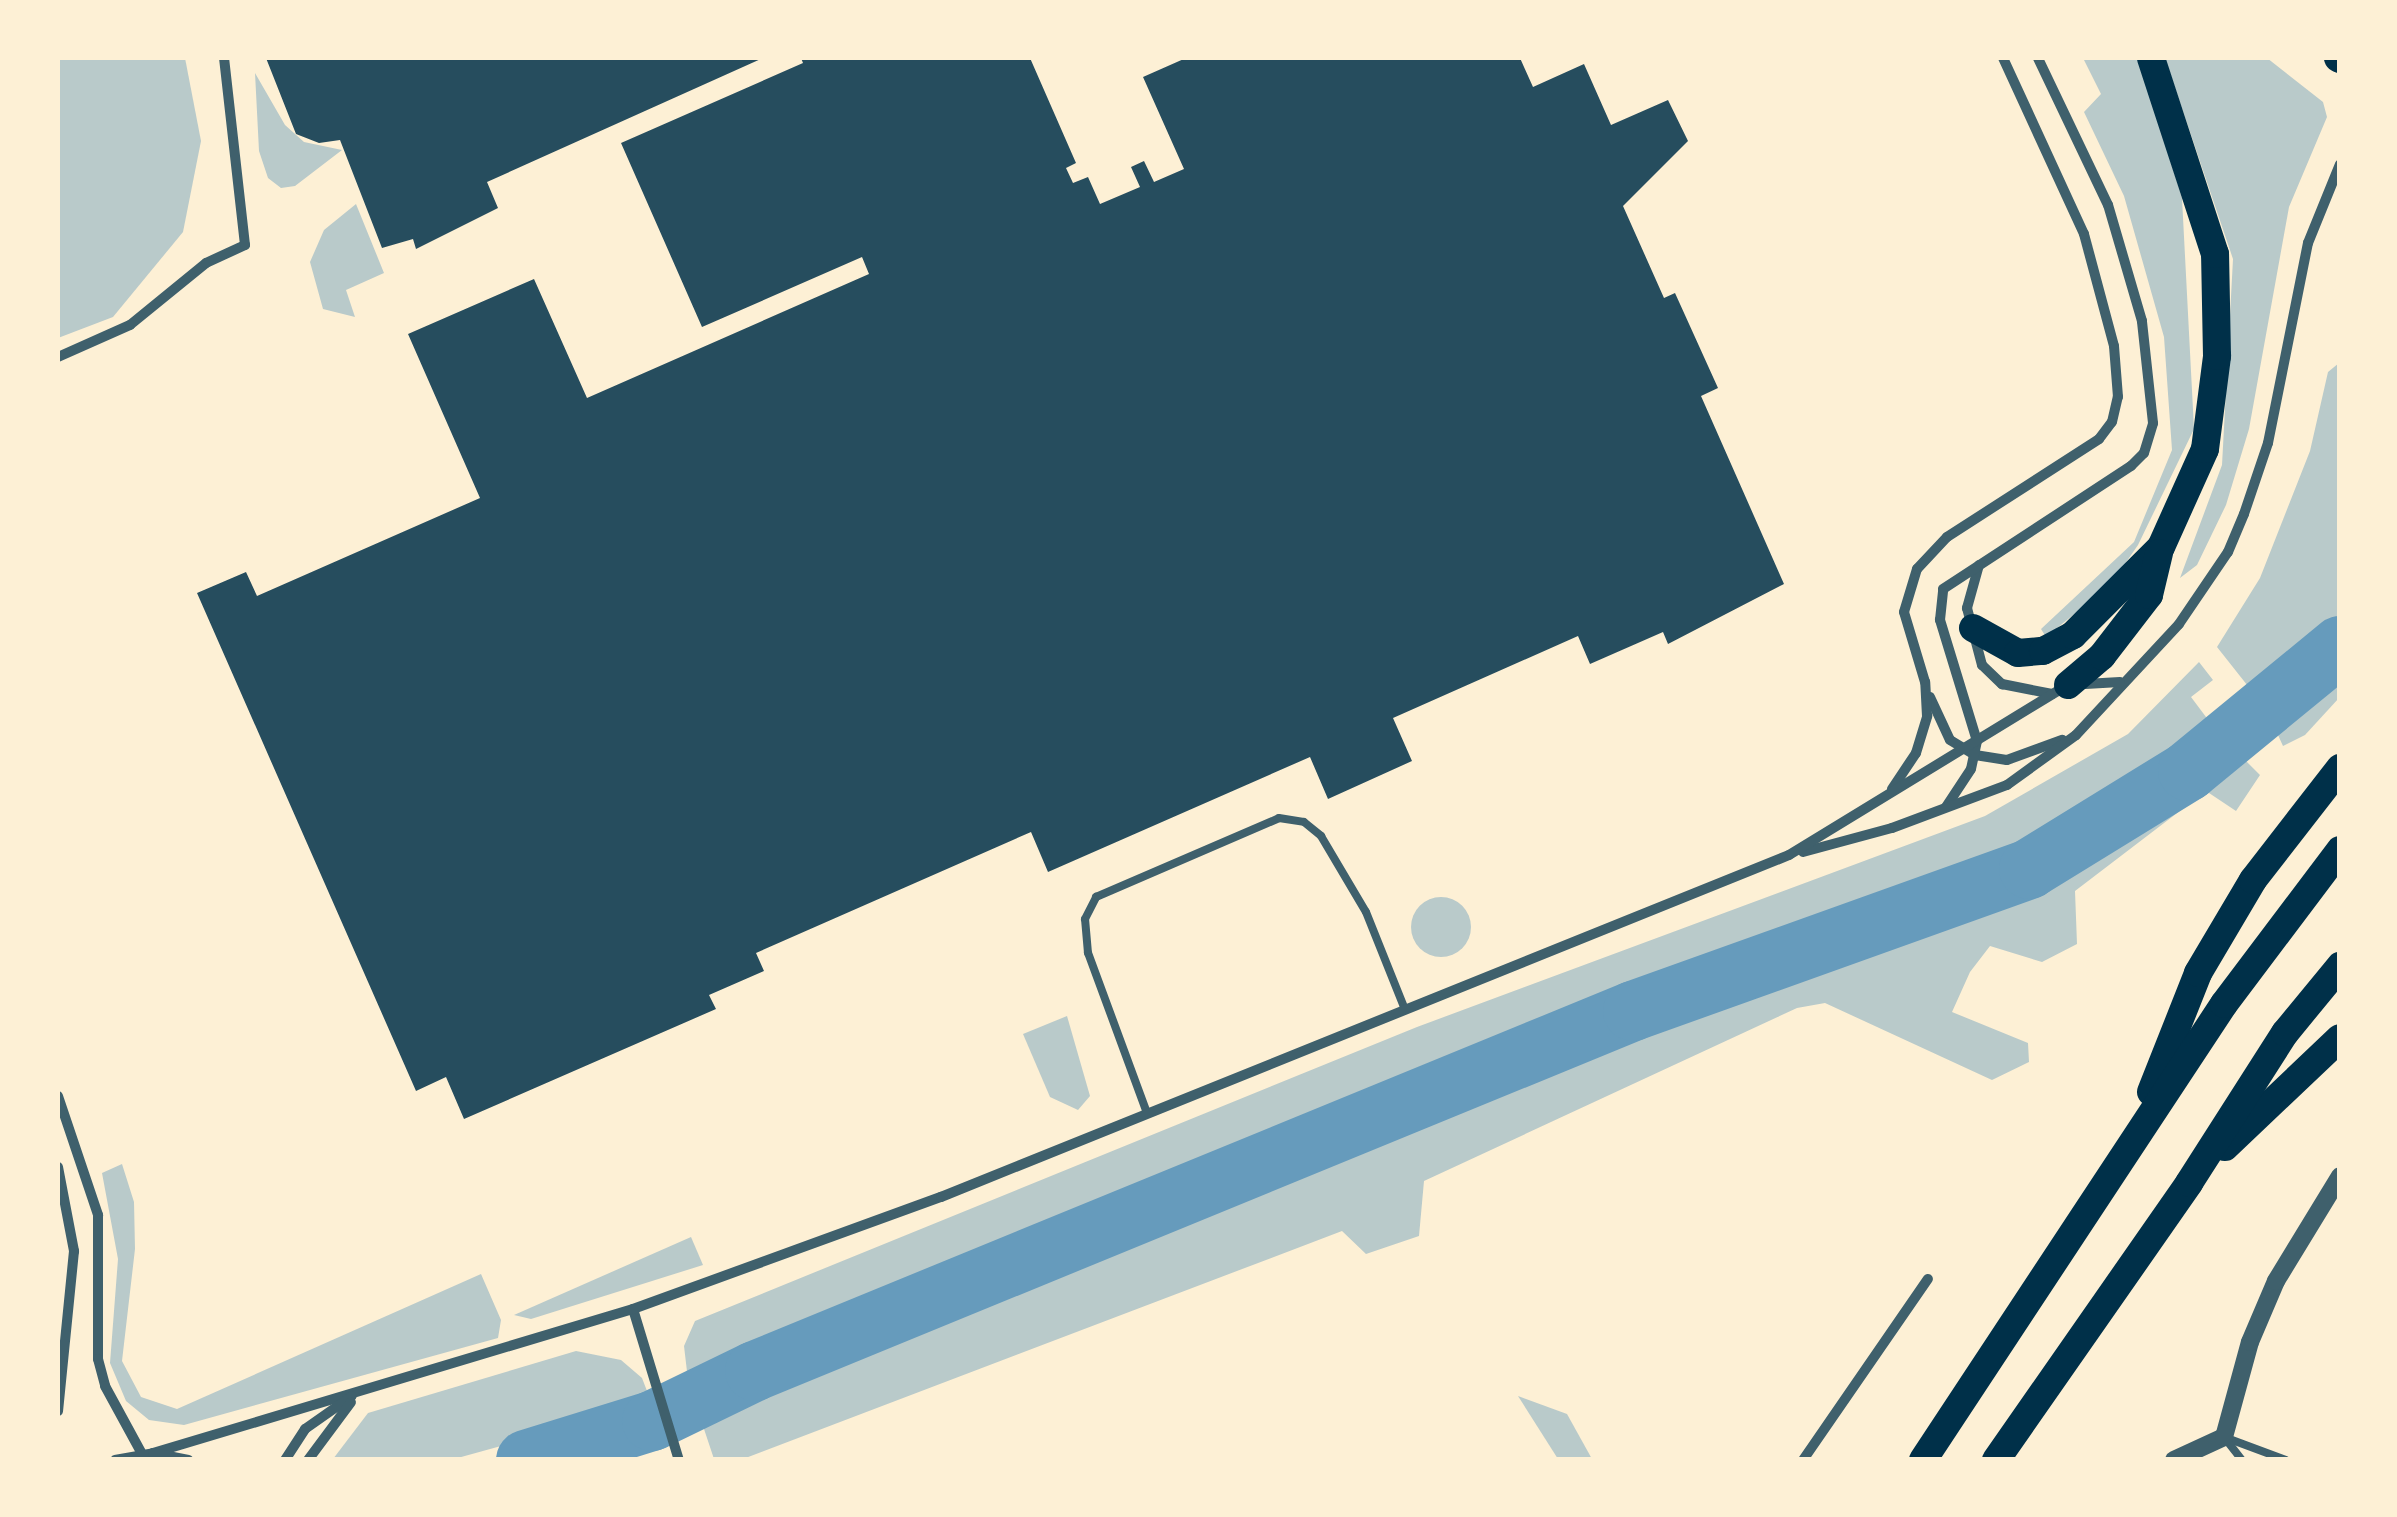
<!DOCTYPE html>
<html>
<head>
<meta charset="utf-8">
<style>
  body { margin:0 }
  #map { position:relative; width:2397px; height:1517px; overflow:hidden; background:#fdf0d5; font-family:Quicksand,sans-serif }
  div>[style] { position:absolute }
  .green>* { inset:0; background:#b9caca }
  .round { border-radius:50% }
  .river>* { height:60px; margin:-30px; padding:0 30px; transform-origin:30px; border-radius:30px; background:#669bbc }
  .building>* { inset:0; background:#264d5e }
  .service>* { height:8px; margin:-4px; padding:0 4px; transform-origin:4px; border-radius:4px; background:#3f606c }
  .minor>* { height:10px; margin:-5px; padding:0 5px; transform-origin:5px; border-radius:5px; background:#3f606c }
  .tertiary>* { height:18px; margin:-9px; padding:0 9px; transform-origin:9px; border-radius:9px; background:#3f606c }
  .trunk>* { height:28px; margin:-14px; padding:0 14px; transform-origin:14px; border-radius:14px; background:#003049 }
  span { translate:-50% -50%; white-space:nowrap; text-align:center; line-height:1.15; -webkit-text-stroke:8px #fdf0d5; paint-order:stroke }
  .frame { position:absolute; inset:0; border:60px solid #fdf0d5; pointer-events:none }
</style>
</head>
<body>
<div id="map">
  <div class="green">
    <i style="clip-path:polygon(58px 58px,185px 58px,201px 141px,183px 232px,113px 317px,58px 338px)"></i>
    <i style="clip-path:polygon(2083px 58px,2138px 58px,2182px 198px,2194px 429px,2138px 545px,2111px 584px,2046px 637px,2041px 629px,2134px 542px,2172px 450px,2164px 337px,2124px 196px,2084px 112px,2101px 94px)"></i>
    <i style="clip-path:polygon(2165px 58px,2267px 58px,2323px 102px,2327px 117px,2289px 207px,2249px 429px,2226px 505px,2197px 565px,2180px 578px,2222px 465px,2233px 259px)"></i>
    <i style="clip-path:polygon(255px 73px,285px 125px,304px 142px,342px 150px,295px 186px,281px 188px,268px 178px,259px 151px)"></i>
    <i style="clip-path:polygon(356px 204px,384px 273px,346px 290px,355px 317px,323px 309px,310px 262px,324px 230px)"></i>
    <i style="clip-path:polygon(2339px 363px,2339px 615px,2255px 695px,2217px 647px,2260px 578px,2310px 451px,2328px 372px)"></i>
    <i style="clip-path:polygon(2199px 662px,2213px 680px,2191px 697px,2218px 733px,2025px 858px,1552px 1026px,883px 1311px,688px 1380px,684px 1346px,695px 1321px,1417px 1027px,1985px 816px,2128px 734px)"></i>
    <i style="clip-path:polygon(2339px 664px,2339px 698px,2305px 735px,2283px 746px,2268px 713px)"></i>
    <i style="clip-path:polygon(2229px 744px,2260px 775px,2236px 811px,2206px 791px,2075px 891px,2077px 944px,2042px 962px,1990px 946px,1970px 972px,1952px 1012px,2028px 1043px,2029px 1062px,1992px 1080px,1825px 1003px,1797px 1008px,1424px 1181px,1419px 1236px,1366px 1254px,1342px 1231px,743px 1459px,714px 1459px,702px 1423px,784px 1381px,1640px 1025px,2031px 880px)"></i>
    <i class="round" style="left:1411px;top:897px;width:60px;height:60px"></i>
    <i style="clip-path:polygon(1067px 1016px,1090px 1096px,1078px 1110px,1050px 1097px,1023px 1034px)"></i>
    <i style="clip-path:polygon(122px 1164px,134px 1202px,135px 1249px,122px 1361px,141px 1397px,177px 1409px,481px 1274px,501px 1320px,498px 1338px,184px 1425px,149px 1420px,126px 1401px,110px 1363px,118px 1259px,102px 1173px)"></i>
    <i style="clip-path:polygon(691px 1237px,703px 1265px,531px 1319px,514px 1315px)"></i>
    <i style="clip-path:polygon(576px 1351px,621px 1360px,642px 1378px,652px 1404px,454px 1459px,333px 1459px,368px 1413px)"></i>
    <i style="clip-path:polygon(1518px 1396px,1567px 1414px,1592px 1459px,1558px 1459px)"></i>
  </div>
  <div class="river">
    <i style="left:526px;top:1460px;width:132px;rotate:-17.2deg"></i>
    <i style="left:652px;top:1421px;width:114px;rotate:-25.9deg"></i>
    <i style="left:755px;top:1371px;width:949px;rotate:-22.29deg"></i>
    <i style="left:1633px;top:1011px;width:421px;rotate:-19.7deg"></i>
    <i style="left:2029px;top:869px;width:187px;rotate:-31.6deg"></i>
    <i style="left:2188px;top:771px;width:197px;rotate:-39.4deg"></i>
  </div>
  <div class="building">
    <i style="clip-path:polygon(266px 58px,763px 58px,487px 182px,498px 208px,416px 249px,413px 239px,382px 248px,340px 140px,319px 143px,296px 134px)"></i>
    <i style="clip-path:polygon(801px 58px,1030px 58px,1076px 163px,1066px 168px,1073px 183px,1088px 177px,1100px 204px,1140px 187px,1131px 167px,1144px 161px,1154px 182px,1184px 169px,1143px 77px,1186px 58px,1520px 58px,1533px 87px,1584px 64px,1611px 125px,1668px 100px,1688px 141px,1623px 206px,1664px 298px,1675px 293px,1718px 388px,1701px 396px,1784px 584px,1668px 644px,1663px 632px,1590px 664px,1578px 636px,1393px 718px,1412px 761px,1328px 799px,1310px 757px,1048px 872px,1031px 832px,756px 953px,764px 971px,709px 995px,716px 1009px,464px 1119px,446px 1077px,416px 1091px,197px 593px,246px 572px,257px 596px,480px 498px,408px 334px,534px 279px,587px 398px,869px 274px,862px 257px,702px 327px,621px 143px,803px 63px)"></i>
  </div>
  <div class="service">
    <i style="left:1147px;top:1113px;width:171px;rotate:-110.2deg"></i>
    <i style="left:1088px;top:953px;width:34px;rotate:-95deg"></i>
    <i style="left:1085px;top:919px;width:25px;rotate:-63deg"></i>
    <i style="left:1096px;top:897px;width:199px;rotate:-23.3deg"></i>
    <i style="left:1279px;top:818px;width:25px;rotate:9deg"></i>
    <i style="left:1304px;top:822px;width:22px;rotate:39deg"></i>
    <i style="left:1321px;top:836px;width:88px;rotate:59.4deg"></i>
    <i style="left:1366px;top:912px;width:102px;rotate:68.2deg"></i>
    <i style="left:2224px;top:1437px;width:66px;rotate:20.4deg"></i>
    <i style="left:2224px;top:1437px;width:29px;rotate:52deg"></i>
  </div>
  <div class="minor">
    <i style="left:58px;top:357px;width:79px;rotate:-24deg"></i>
    <i style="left:130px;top:325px;width:98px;rotate:-39.2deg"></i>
    <i style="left:206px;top:263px;width:43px;rotate:-24.8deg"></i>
    <i style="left:245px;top:245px;width:188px;rotate:-96.4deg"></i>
    <i style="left:1979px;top:565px;width:45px;rotate:105.6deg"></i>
    <i style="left:1967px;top:608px;width:59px;rotate:75.3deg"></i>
    <i style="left:1982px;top:665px;width:28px;rotate:44deg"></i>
    <i style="left:2002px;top:684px;width:51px;rotate:11.3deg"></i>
    <i style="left:1930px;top:697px;width:47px;rotate:65.1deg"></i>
    <i style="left:1950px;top:740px;width:29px;rotate:31deg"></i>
    <i style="left:1975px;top:755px;width:32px;rotate:9deg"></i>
    <i style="left:2007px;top:760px;width:59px;rotate:-20deg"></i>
    <i style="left:1892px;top:789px;width:43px;rotate:-56.3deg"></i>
    <i style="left:1916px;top:753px;width:39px;rotate:-73deg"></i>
    <i style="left:1927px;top:716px;width:34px;rotate:-93deg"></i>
    <i style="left:1925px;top:682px;width:73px;rotate:-106.7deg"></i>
    <i style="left:1904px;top:612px;width:45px;rotate:-73.2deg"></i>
    <i style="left:1917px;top:569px;width:44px;rotate:-46.8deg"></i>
    <i style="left:1947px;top:537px;width:181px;rotate:-32.8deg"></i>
    <i style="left:2099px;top:439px;width:21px;rotate:-53deg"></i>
    <i style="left:2112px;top:422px;width:26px;rotate:-77deg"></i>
    <i style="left:2118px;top:397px;width:51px;rotate:-94.5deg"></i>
    <i style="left:2114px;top:346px;width:116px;rotate:-105deg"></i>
    <i style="left:2084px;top:234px;width:194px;rotate:-114.7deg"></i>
    <i style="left:1946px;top:807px;width:45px;rotate:-56.7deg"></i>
    <i style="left:1971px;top:769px;width:29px;rotate:-78deg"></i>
    <i style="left:1977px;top:741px;width:127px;rotate:-107deg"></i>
    <i style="left:1940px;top:620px;width:31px;rotate:-84deg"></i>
    <i style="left:1943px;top:589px;width:225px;rotate:-33.2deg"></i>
    <i style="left:2131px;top:466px;width:18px;rotate:-45deg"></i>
    <i style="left:2144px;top:453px;width:31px;rotate:-73deg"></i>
    <i style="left:2153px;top:423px;width:103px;rotate:-96.2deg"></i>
    <i style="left:2142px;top:321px;width:121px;rotate:-106.3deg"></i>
    <i style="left:2108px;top:205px;width:163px;rotate:-115.5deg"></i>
    <i style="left:1803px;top:852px;width:92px;rotate:-15.1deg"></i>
    <i style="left:1892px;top:828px;width:123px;rotate:-20.5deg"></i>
    <i style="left:2007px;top:785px;width:85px;rotate:-35.9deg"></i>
    <i style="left:2076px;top:735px;width:151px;rotate:-47.1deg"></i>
    <i style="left:2179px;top:624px;width:87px;rotate:-55.8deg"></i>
    <i style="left:2228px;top:552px;width:41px;rotate:-67.2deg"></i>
    <i style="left:2244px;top:514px;width:75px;rotate:-71.3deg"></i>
    <i style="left:2268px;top:443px;width:204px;rotate:-78.7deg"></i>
    <i style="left:2308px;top:243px;width:85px;rotate:-67.9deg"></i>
    <i style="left:58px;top:1096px;width:126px;rotate:71.4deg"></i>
    <i style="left:98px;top:1215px;width:144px;rotate:90deg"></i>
    <i style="left:98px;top:1359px;width:28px;rotate:75deg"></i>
    <i style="left:105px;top:1386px;width:77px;rotate:61.4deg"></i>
    <i style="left:58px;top:1167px;width:86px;rotate:79.2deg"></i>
    <i style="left:74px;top:1251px;width:161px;rotate:95.7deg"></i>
    <i style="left:633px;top:1309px;width:158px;rotate:73.1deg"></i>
    <i style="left:153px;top:1453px;width:501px;rotate:-16.7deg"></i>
    <i style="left:633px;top:1309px;width:328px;rotate:-20deg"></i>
    <i style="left:941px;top:1197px;width:914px;rotate:-21.96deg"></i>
    <i style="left:1789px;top:855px;width:327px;rotate:-31.4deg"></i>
    <i style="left:2068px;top:685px;width:52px;rotate:-3.3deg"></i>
    <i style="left:115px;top:1460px;width:39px;rotate:-10deg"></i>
    <i style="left:153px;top:1453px;width:36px;rotate:11deg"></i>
    <i style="left:285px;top:1460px;width:37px;rotate:-57deg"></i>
    <i style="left:305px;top:1429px;width:57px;rotate:-35.1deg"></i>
    <i style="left:308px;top:1460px;width:72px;rotate:-53.4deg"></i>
    <i style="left:1803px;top:1460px;width:220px;rotate:-55.4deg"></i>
  </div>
  <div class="tertiary">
    <i style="left:2174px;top:1460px;width:55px;rotate:-24.7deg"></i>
    <i style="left:2224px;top:1437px;width:98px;rotate:-74.7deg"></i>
    <i style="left:2250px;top:1342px;width:66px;rotate:-66.9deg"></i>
    <i style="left:2276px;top:1281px;width:123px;rotate:-58.6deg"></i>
  </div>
  <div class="trunk">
    <i style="left:2338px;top:58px;width:2px;rotate:27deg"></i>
    <i style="left:1973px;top:628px;width:51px;rotate:29.1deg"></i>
    <i style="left:2018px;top:653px;width:25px;rotate:-5deg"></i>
    <i style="left:2043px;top:651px;width:34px;rotate:-28deg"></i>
    <i style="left:2073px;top:635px;width:124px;rotate:-45deg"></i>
    <i style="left:2161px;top:547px;width:107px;rotate:-65.8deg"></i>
    <i style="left:2205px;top:449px;width:94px;rotate:-82.6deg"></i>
    <i style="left:2217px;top:356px;width:102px;rotate:-91.1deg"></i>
    <i style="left:2215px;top:254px;width:206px;rotate:-108.1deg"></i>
    <i style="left:2068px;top:685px;width:45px;rotate:-40.5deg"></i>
    <i style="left:2102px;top:656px;width:77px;rotate:-52.4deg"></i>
    <i style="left:2149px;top:595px;width:43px;rotate:-76.6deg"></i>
    <i style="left:2151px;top:1092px;width:128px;rotate:-68.4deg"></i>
    <i style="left:2198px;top:973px;width:108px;rotate:-59.4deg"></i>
    <i style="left:2253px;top:880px;width:142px;rotate:-52.2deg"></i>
    <i style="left:2225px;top:1147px;width:158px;rotate:-43.5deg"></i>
    <i style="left:1923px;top:1460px;width:546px;rotate:-56.57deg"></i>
    <i style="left:2224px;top:1004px;width:193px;rotate:-53deg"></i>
    <i style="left:1996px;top:1460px;width:338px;rotate:-55.1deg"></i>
    <i style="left:2189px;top:1183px;width:178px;rotate:-57.4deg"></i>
    <i style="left:2285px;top:1033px;width:87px;rotate:-50.6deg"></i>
  </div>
  <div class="frame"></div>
</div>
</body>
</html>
